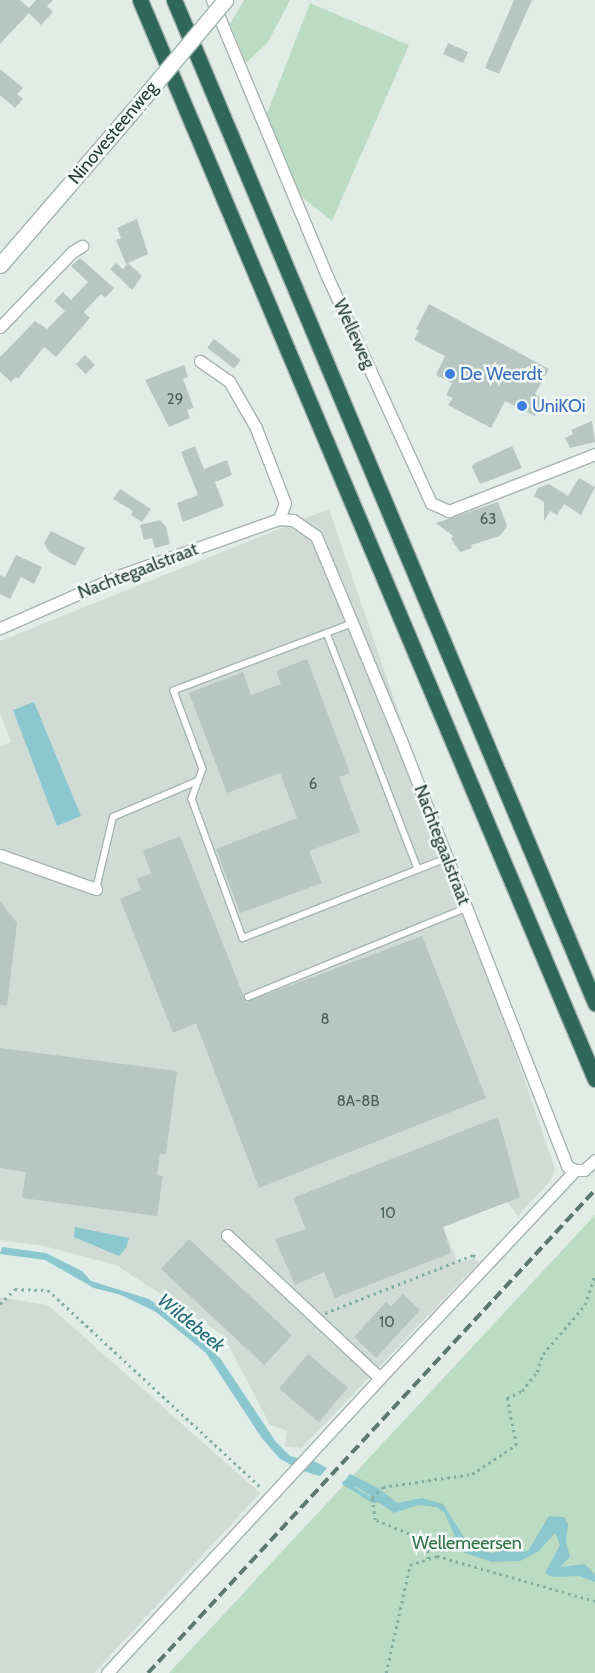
<!DOCTYPE html>
<html>
<head>
<meta charset="utf-8">
<style>
  body { margin:0 }
  #map { position:relative; width:595px; height:1673px; overflow:hidden; background:#e2ece7; font-family:Cabin,sans-serif }
  div>[style] { position:absolute }
  .built>* { inset:0; background:#d0dbd6 }
  .green>* { inset:0; background:#bbdcc3 }
  .water>* { inset:0; background:#8bc7cf }
  .stream>* { height:4px; margin:-2px; padding:0 2px; transform-origin:2px; border-radius:2px; background:#8bc7cf }
  .building>* { inset:0; background:#b7c6c0; transform-origin:0 0 }
  .path>* { height:2.5px; margin-top:-1.25px; transform-origin:0; background:repeating-linear-gradient(90deg,#83ae9f 0 2.5px,transparent 0 6.5px) }
  .roads { filter:drop-shadow(1px 0 #a5b4ae) drop-shadow(-1px 0 #a5b4ae) drop-shadow(0 1px #a5b4ae) drop-shadow(0 -1px #a5b4ae) }
  .service>* { height:5.5px; margin:-2.75px; padding:0 2.75px; transform-origin:2.75px; border-radius:2.75px; background:#fff }
  .minor>* { height:11px; margin:-5.5px; padding:0 5.5px; transform-origin:5.5px; border-radius:5.5px; background:#fff }
  .secondary>* { height:15px; margin:-7.5px; padding:0 7.5px; transform-origin:7.5px; border-radius:7.5px; background:#fff }
  .motorway>* { height:15px; margin:-7.5px; padding:0 7.5px; transform-origin:7.5px; border-radius:7.5px; background:#2f6759 }
  .rail>* { height:4px; margin-top:-2px; transform-origin:0; background:repeating-linear-gradient(90deg,#5d776f 0 10px,transparent 0 15px) }
  .bridges { filter:drop-shadow(1px 0 #a0b7ae) drop-shadow(-1px 0 #a0b7ae) drop-shadow(0 1px #a0b7ae) drop-shadow(0 -1px #a0b7ae) }
  .secondary-bridge>* { height:15px; margin:-7.5px; padding:0 7.5px; transform-origin:7.5px; border-radius:7.5px; background:#fff }
  .dots>* { width:14px; height:14px; translate:-50% -50%; box-sizing:border-box; border:2px solid #f2f8f5; border-radius:50% }
  span { translate:-50% -50%; white-space:nowrap; text-align:center; line-height:1.15; -webkit-text-stroke:5px #f2f8f5; paint-order:stroke }
  .number-label { font-size:15px; color:#475e57 }
  .number-label span { -webkit-text-stroke-width:0 }
  .street-label { font-size:18px; color:#223c34 }
  .shop-label { font-size:18px; color:#366cbe }
  .left { translate:0 -50%; text-align:left }
  .park-label { font-size:18px; color:#2e7145 }
  .water-label { font-size:19px; color:#1e6b76; font-style:italic }
</style>
</head>
<body>
<div id="map">
  <div class="built">
    <i style="clip-path:polygon(329px 509px,555px 1169px,550px 1181px,518px 1216px,507px 1202px,443px 1227px,458px 1263px,474px 1258px,479px 1262px,302px 1448px,285px 1446px,287px 1431px,270px 1425px,223px 1335px,116px 1265px,44px 1246px,0 1240px,0 747px,11px 742px,0 713px,0 641px)"></i>
    <i style="clip-path:polygon(0 1297px,48px 1305px,260px 1493px,94px 1673px,0 1673px)"></i>
  </div>
  <div class="green">
    <i style="clip-path:polygon(244px 0,290px 0,268px 42px,246px 63px,230px 24px)"></i>
    <i style="clip-path:polygon(310px 3px,409px 45px,332px 221px,298px 194px,266px 116px)"></i>
    <i style="clip-path:polygon(595px 1215px,595px 1673px,169px 1673px)"></i>
  </div>
  <div class="water">
    <i style="clip-path:polygon(34px 702px,81px 816px,57px 826px,13px 710px)"></i>
    <i style="clip-path:polygon(75px 1227px,129px 1238px,126px 1248px,119px 1256px,74px 1237px)"></i>
    <i style="clip-path:polygon(2px 1247px,46px 1253px,82px 1271px,91px 1281px,149px 1299px,179px 1319px,220px 1358px,276px 1442px,290px 1456px,316px 1462px,327px 1468px,320px 1476px,303px 1471px,280px 1459px,261px 1437px,206px 1353px,156px 1312px,121px 1295px,94px 1288px,45px 1260px,0 1254px)"></i>
    <i style="clip-path:polygon(350px 1474px,378px 1488px,397px 1503px,422px 1498px,443px 1504px,470px 1547px,493px 1553px,506px 1548px,528px 1551px,549px 1516px,564px 1517px,568px 1524px,566px 1541px,570px 1557px,560px 1567px,585px 1564px,595px 1575px,595px 1582px,579px 1576px,552px 1577px,545px 1573px,560px 1545px,555px 1533px,539px 1551px,520px 1561px,492px 1562px,462px 1552px,444px 1512px,436px 1507px,418px 1505px,394px 1513px,359px 1488px,342px 1484px)"></i>
  </div>
  <div class="stream">
    <i style="left:344px;top:1483px;width:34px;rotate:32deg"></i>
    <i style="left:373px;top:1501px;width:10px;rotate:-6deg"></i>
  </div>
  <div class="building">
    <i style="clip-path:polygon(0 0,20px 0,29px 8px,36px 0,53px 0,47px 6px,53px 12px,41px 25px,29px 13px,0 44px)"></i>
    <i style="clip-path:polygon(514px 0,532px 0,499px 74px,485px 68px)"></i>
    <i style="left:448px;top:43px;width:22px;height:12px;rotate:24deg"></i>
    <i style="clip-path:polygon(0 69px,23px 88px,17px 94px,23px 99px,15px 108px,0 95px)"></i>
    <i style="clip-path:polygon(137px 219px,148px 254px,126px 264px,116px 240px,121px 238px,117px 228px)"></i>
    <i style="clip-path:polygon(80px 258px,114px 288px,105px 298px,101px 294px,84px 312px,90px 318px,56px 357px,44px 347px,18px 379px,16px 377px,11px 382px,0 372px,0 357px,35px 321px,47px 329px,65px 311px,54px 301px,63px 292px,71px 300px,88px 282px,71px 266px)"></i>
    <i style="clip-path:polygon(116px 263px,123px 269px,128px 263px,142px 276px,132px 290px,110px 269px)"></i>
    <i style="clip-path:polygon(429px 304px,549px 369px,535px 394px,543px 399px,535px 416px,505px 401px,491px 428px,448px 405px,453px 398px,446px 395px,452px 383px,436px 375px,445px 356px,414px 340px,419px 331px,416px 329px)"></i>
    <i style="left:214px;top:339px;width:34px;height:11px;rotate:38deg"></i>
    <i style="left:85px;top:355px;width:14px;height:13px;rotate:45deg"></i>
    <i style="clip-path:polygon(184px 365px,188px 377px,183px 379px,194px 408px,187px 410px,190px 418px,169px 427px,145px 380px)"></i>
    <i style="clip-path:polygon(592px 421px,595px 442px,570px 448px,565px 438px,573px 434px,571px 430px)"></i>
    <i style="clip-path:polygon(195px 446px,204px 469px,227px 460px,232px 475px,215px 482px,224px 506px,183px 522px,177px 503px,198px 495px,181px 452px)"></i>
    <i style="clip-path:polygon(512px 446px,522px 468px,480px 484px,472px 467px,475px 463px)"></i>
    <i style="clip-path:polygon(579px 478px,595px 487px,581px 515px,564px 504px,557px 515px,550px 511px,544px 521px,544px 502px,534px 496px,538px 488px,549px 484px,568px 496px)"></i>
    <i style="clip-path:polygon(120px 489px,151px 509px,142px 522px,131px 515px,133px 511px,113px 499px)"></i>
    <i style="clip-path:polygon(498px 502px,507px 526px,500px 536px,471px 545px,472px 548px,460px 552px,451px 539px,453px 536px,436px 523px)"></i>
    <i style="clip-path:polygon(160px 520px,166px 527px,170px 544px,155px 548px,152px 538px,144px 540px,140px 525px)"></i>
    <i style="clip-path:polygon(51px 531px,85px 548px,75px 566px,49px 552px,44px 543px)"></i>
    <i style="clip-path:polygon(16px 555px,42px 567px,34px 584px,21px 577px,10px 599px,0 594px,0 575px,5px 577px)"></i>
    <i style="clip-path:polygon(307px 659px,350px 773px,339px 777px,360px 832px,309px 851px,322px 883px,240px 913px,216px 849px,297px 818px,280px 773px,227px 793px,189px 693px,243px 672px,251px 695px,281px 684px,276px 671px)"></i>
    <i style="clip-path:polygon(180px 836px,246px 1002px,422px 936px,486px 1098px,259px 1188px,196px 1023px,173px 1033px,120px 899px,141px 890px,137px 879px,151px 873px,143px 851px)"></i>
    <i style="clip-path:polygon(0 901px,17px 923px,7px 1006px,0 1005px)"></i>
    <i style="clip-path:polygon(0 1048px,177px 1071px,166px 1154px,160px 1154px,157px 1175px,163px 1176px,157px 1216px,22px 1198px,26px 1172px,0 1168px)"></i>
    <i style="clip-path:polygon(498px 1117px,520px 1197px,443px 1227px,451px 1253px,335px 1298px,324px 1272px,295px 1285px,275px 1239px,306px 1229px,293px 1198px)"></i>
    <i style="left:189px;top:1239px;width:141px;height:41px;rotate:43deg"></i>
    <i style="clip-path:polygon(403px 1294px,420px 1310px,376px 1358px,354px 1337px,386px 1302px,391px 1306px)"></i>
    <i style="left:308px;top:1354px;width:52px;height:45px;rotate:40deg"></i>
  </div>
  <div class="path">
    <i style="left:0;top:1304px;width:21px;rotate:-45deg"></i>
    <i style="left:15px;top:1289px;width:33px;rotate:2deg"></i>
    <i style="left:48px;top:1290px;width:292px;rotate:42.8deg"></i>
    <i style="left:325px;top:1313px;width:159px;rotate:-21.4deg"></i>
    <i style="left:473px;top:1255px;width:6px;rotate:31deg"></i>
    <i style="left:428px;top:1559px;width:18px;rotate:-93deg"></i>
    <i style="left:427px;top:1541px;width:56px;rotate:-158deg"></i>
    <i style="left:375px;top:1520px;width:22px;rotate:-98deg"></i>
    <i style="left:372px;top:1498px;width:16px;rotate:-45deg"></i>
    <i style="left:383px;top:1487px;width:90px;rotate:-8.3deg"></i>
    <i style="left:472px;top:1474px;width:53px;rotate:-33.4deg"></i>
    <i style="left:516px;top:1445px;width:48px;rotate:-100.8deg"></i>
    <i style="left:507px;top:1398px;width:17px;rotate:-25deg"></i>
    <i style="left:522px;top:1391px;width:24px;rotate:-52deg"></i>
    <i style="left:537px;top:1372px;width:19px;rotate:-72deg"></i>
    <i style="left:543px;top:1354px;width:65px;rotate:-49.4deg"></i>
    <i style="left:585px;top:1305px;width:32px;rotate:-72deg"></i>
    <i style="left:386px;top:1673px;width:111px;rotate:-77.5deg"></i>
    <i style="left:410px;top:1565px;width:28px;rotate:-18deg"></i>
    <i style="left:437px;top:1556px;width:164px;rotate:15.9deg"></i>
  </div>
  <div class="roads">
    <div class="service">
      <i style="left:352px;top:624px;width:190px;rotate:159.4deg"></i>
      <i style="left:174px;top:691px;width:83px;rotate:69.6deg"></i>
      <i style="left:203px;top:769px;width:32px;rotate:110deg"></i>
      <i style="left:192px;top:799px;width:148px;rotate:69.9deg"></i>
      <i style="left:243px;top:938px;width:219px;rotate:-21.4deg"></i>
      <i style="left:327px;top:633px;width:253px;rotate:68.9deg"></i>
      <i style="left:96px;top:889px;width:74px;rotate:-76.7deg"></i>
      <i style="left:113px;top:817px;width:92px;rotate:-23deg"></i>
      <i style="left:248px;top:997px;width:235px;rotate:-22.2deg"></i>
    </div>
    <div class="minor">
      <i style="left:212px;top:0;width:299px;rotate:67.4deg"></i>
      <i style="left:327px;top:276px;width:250px;rotate:65.4deg"></i>
      <i style="left:431px;top:503px;width:20px;rotate:24deg"></i>
      <i style="left:449px;top:511px;width:157px;rotate:-21.3deg"></i>
      <i style="left:0;top:327px;width:104px;rotate:-46.2deg"></i>
      <i style="left:72px;top:252px;width:12px;rotate:-31deg"></i>
      <i style="left:200px;top:361px;width:35px;rotate:35deg"></i>
      <i style="left:229px;top:381px;width:54px;rotate:60.1deg"></i>
      <i style="left:256px;top:428px;width:80px;rotate:68.9deg"></i>
      <i style="left:285px;top:503px;width:17px;rotate:111deg"></i>
      <i style="left:0;top:628px;width:132px;rotate:-23.7deg"></i>
      <i style="left:121px;top:575px;width:168px;rotate:-19.5deg"></i>
      <i style="left:279px;top:519px;width:14px;rotate:4deg"></i>
      <i style="left:293px;top:520px;width:28px;rotate:35deg"></i>
      <i style="left:316px;top:536px;width:221px;rotate:67.4deg"></i>
      <i style="left:401px;top:740px;width:445px;rotate:68.7deg"></i>
      <i style="left:563px;top:1155px;width:12px;rotate:70deg"></i>
      <i style="left:567px;top:1166px;width:9px;rotate:27deg"></i>
      <i style="left:575px;top:1170px;width:9px"></i>
      <i style="left:584px;top:1170px;width:15px;rotate:-42deg"></i>
      <i style="left:0;top:855px;width:102px;rotate:19.5deg"></i>
      <i style="left:227px;top:1235px;width:209px;rotate:43.1deg"></i>
      <i style="left:380px;top:1378px;width:285px;rotate:-46.8deg"></i>
      <i style="left:107px;top:1673px;width:402px;rotate:-47.2deg"></i>
    </div>
    <div class="secondary">
      <i style="left:0;top:265px;width:198px;rotate:-49.3deg"></i>
    </div>
    <div class="motorway">
      <i style="left:140px;top:0;width:1171px;rotate:67.14deg"></i>
      <i style="left:174px;top:0;width:1088px;rotate:67.23deg"></i>
    </div>
  </div>
  <div class="rail">
    <i style="left:148px;top:1673px;width:658px;rotate:-47.22deg"></i>
  </div>
  <div class="bridges">
    <div class="secondary-bridge">
      <i style="left:129px;top:115px;width:150px;rotate:-50.1deg"></i>
    </div>
  </div>
  <div class="dots">
    <i style="left:450px;top:374px;background:#3f7fe0"></i>
    <i style="left:522px;top:406px;background:#3f7fe0"></i>
  </div>
  <div class="number-label">
    <span style="left:175px;top:400px">29</span>
    <span style="left:488px;top:520px">63</span>
    <span style="left:313px;top:785px">6</span>
    <span style="left:325px;top:1020px">8</span>
    <span style="left:358px;top:1102px">8A-8B</span>
    <span style="left:388px;top:1214px">10</span>
    <span style="left:387px;top:1323px">10</span>
  </div>
  <div class="street-label">
    <span style="left:113px;top:133px;rotate:-50deg">Ninovesteenweg</span>
    <span style="left:354px;top:334px;rotate:65deg">Welleweg</span>
    <span style="left:138px;top:571px;rotate:-21deg">Nachtegaalstraat</span>
    <span style="left:442px;top:845px;rotate:69deg">Nachtegaalstraat</span>
  </div>
  <div class="shop-label">
    <span class="left" style="left:460px;top:374px">De Weerdt</span>
    <span class="left" style="left:532px;top:406px">UniKOi</span>
  </div>
  <div class="park-label">
    <span style="left:467px;top:1543px">Wellemeersen</span>
  </div>
  <div class="water-label">
    <span style="left:191px;top:1323px;rotate:39deg">Wildebeek</span>
  </div>
</div>
</body>
</html>
